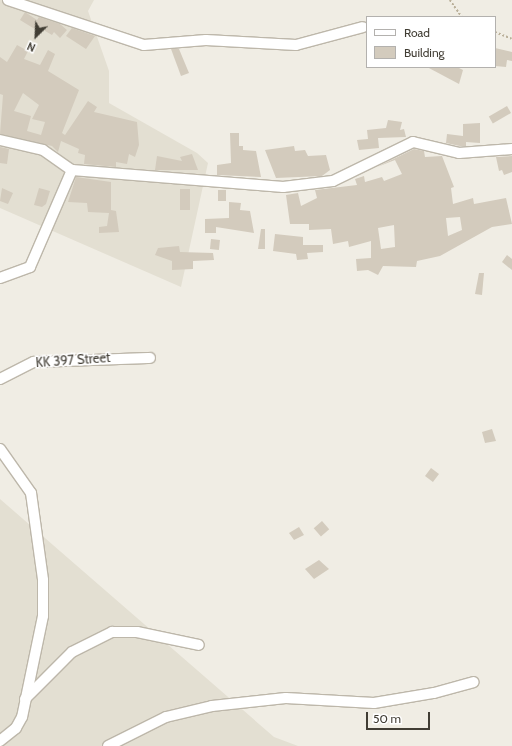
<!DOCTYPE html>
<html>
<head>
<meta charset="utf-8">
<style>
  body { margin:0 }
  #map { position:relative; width:512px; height:746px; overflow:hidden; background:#f0ede4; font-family:Cabin,sans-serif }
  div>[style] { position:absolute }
  .residential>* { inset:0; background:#e3dfd2 }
  .building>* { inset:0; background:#d3cbbd; transform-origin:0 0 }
  .path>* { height:1.5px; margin-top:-0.75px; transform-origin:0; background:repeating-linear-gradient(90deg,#bab09a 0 2px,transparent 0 4px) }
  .roads { filter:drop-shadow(1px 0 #bdb7aa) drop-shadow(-1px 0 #bdb7aa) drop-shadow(0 1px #bdb7aa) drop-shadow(0 -1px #bdb7aa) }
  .street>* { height:10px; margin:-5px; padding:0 5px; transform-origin:5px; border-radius:5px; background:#fff }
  span { translate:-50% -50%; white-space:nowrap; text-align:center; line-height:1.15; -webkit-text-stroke:3px #fff; paint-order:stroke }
  .street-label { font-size:13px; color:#413d34 }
  .legend { position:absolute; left:366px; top:16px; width:130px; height:52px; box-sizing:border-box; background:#fff; border:1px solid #b3b1ae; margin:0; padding:5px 7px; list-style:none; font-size:12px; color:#413d34 }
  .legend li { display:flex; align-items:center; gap:8px; height:20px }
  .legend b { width:20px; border:1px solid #b3b1ae }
  .north { position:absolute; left:16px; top:16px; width:40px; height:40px; -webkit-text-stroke:3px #fff; paint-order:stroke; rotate:204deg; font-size:11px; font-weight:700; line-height:16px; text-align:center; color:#413d34 }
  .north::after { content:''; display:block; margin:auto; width:14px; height:18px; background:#413d34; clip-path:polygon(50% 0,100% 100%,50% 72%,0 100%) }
  .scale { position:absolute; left:366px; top:712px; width:64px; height:18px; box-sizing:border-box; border:2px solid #413d34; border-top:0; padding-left:5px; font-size:12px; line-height:14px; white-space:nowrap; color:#413d34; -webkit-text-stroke:3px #fff; paint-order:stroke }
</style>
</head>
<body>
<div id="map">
  <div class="residential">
    <i style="clip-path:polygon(0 0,94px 0,88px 11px,109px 71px,109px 103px,197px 153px,208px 163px,181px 287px,0 208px)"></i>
    <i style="clip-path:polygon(0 499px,274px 737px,298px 746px,0 746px)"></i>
  </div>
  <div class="building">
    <i style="clip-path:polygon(25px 12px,37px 20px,39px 17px,60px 24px,67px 30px,60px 38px,54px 32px,52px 35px,40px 28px,38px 31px,20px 20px)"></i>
    <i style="clip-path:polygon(72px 28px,95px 36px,86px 49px,66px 36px)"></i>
    <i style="clip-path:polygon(evenodd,17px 45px,28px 51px,24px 59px,40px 65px,48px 50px,55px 54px,48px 71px,79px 90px,62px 133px,65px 135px,88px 101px,97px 107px,94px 112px,137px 122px,139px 145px,135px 157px,129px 154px,127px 164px,116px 162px,116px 167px,84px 164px,85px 155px,78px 153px,79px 149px,61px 141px,58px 152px,52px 146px,0 134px,3px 95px,0 94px,0 57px,7px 62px,17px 45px,23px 93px,39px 105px,32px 119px,45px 122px,41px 135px,27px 131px,31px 116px,14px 111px,23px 93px)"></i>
    <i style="clip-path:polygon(495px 48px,512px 52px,512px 61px,507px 60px,506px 67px,495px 66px)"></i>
    <i style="clip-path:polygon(171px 49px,179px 49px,189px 73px,181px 76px)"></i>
    <i style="clip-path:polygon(427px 67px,457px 67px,463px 70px,459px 84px)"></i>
    <i style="left:507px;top:106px;width:8px;height:21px;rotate:60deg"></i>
    <i style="clip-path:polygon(388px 120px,402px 122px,400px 130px,404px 129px,406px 137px,378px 138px,379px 148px,359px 150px,357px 140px,368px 139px,367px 130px,386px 128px)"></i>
    <i style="clip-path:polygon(480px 123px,480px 143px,466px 142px,466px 146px,460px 146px,446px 143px,447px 134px,463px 136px,463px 124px)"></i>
    <i style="clip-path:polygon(230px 133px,239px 133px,239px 146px,243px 146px,243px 150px,256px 151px,261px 177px,217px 175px,217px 165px,231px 163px)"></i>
    <i style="clip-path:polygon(294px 146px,295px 151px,305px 150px,308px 156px,326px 155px,330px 170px,322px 176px,276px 178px,265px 150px)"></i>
    <i style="clip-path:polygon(0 147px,9px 149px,7px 164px,0 163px)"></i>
    <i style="clip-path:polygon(evenodd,414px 149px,424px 151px,425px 157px,442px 156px,454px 187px,451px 188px,453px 204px,473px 198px,474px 204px,506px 198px,512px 224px,492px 227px,440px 256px,417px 261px,416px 267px,383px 266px,378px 275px,368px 270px,357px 271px,356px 259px,371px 258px,371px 241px,349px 247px,348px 241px,333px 244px,331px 229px,309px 230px,309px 224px,290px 224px,286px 195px,298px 193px,301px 206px,317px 198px,315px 190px,357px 185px,355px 179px,364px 176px,365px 182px,382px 177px,384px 181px,402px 174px,395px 160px,377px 167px,414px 149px,460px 217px,462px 230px,448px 236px,446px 218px,460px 217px,414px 149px,394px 225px,395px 247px,381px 249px,378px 228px,394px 225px)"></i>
    <i style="clip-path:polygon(192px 154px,198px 170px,155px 170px,157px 156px,182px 161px,180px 157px)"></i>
    <i style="clip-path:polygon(512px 156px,512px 172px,504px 175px,502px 170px,499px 171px,496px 157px)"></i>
    <i style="clip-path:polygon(76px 177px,111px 182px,111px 210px,116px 211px,119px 232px,99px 233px,99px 227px,107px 226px,109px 213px,88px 212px,87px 203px,68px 202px)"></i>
    <i style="clip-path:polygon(2px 188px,13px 193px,8px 204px,0 201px)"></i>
    <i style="clip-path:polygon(39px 188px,50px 191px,46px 204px,42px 207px,34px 205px)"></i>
    <i style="left:180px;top:189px;width:10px;height:21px"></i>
    <i style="left:218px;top:190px;width:8px;height:11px"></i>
    <i style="clip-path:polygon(229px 202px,241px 203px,240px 210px,250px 211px,254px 233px,216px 227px,216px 233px,205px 233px,205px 219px,229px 218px)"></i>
    <i style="clip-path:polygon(261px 229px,265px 229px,265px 249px,258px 249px)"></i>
    <i style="clip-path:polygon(275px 234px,303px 237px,303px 245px,323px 245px,323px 252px,307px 253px,308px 259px,297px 260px,296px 254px,273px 251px)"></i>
    <i style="left:211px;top:239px;width:9px;height:10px;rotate:6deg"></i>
    <i style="clip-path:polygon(179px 246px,180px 252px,213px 253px,214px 260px,193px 261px,193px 269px,172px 270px,172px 261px,155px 255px,158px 248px)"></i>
    <i style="clip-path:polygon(507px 255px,512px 259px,512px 270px,502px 262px)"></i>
    <i style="clip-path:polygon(479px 273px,484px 273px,482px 295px,475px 294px)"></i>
    <i style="clip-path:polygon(492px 429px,496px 441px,485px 443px,482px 432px)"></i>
    <i style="left:431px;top:468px;width:10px;height:10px;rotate:37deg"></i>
    <i style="left:322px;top:521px;width:11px;height:11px;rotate:49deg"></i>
    <i style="clip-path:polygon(299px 527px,304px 535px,294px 540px,289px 533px)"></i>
    <i style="clip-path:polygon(319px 560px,329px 569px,314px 579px,305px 569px)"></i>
  </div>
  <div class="path">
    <i style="left:450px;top:0;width:21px;rotate:55deg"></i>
    <i style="left:495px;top:32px;width:18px;rotate:22deg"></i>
  </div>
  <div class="roads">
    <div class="street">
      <i style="left:8px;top:0;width:143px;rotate:18.3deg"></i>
      <i style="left:144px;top:45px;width:62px;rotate:-4.6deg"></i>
      <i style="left:206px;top:40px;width:90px;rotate:3.2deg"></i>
      <i style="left:296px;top:45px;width:69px;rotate:-15deg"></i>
      <i style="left:0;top:140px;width:44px;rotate:13.1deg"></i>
      <i style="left:43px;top:150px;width:35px;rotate:35deg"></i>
      <i style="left:72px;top:170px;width:212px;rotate:4.6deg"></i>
      <i style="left:283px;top:187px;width:50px;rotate:-6.8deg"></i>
      <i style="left:333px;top:181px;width:89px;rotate:-26deg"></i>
      <i style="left:413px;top:142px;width:47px;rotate:13.4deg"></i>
      <i style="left:459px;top:153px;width:53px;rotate:-4.3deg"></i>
      <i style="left:0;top:278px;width:32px;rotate:-20deg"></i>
      <i style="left:30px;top:267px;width:106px;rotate:-66.6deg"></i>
      <i style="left:0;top:379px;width:38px;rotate:-27deg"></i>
      <i style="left:34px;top:362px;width:116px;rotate:-2deg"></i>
      <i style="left:0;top:449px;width:54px;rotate:54.8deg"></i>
      <i style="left:31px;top:493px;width:88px;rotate:82.1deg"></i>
      <i style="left:43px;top:580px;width:36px;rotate:90deg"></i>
      <i style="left:43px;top:616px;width:103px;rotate:101.7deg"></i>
      <i style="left:22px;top:717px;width:13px;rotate:119deg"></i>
      <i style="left:16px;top:728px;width:21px;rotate:141deg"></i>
      <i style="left:25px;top:699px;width:66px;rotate:-45deg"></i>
      <i style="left:72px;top:652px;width:45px;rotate:-26.6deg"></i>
      <i style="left:112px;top:632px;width:25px"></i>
      <i style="left:137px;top:632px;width:63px;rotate:11.8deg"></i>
      <i style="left:108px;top:746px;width:65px;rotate:-26.6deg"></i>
      <i style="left:166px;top:717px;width:47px;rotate:-13.4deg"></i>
      <i style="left:212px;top:706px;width:74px;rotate:-6.2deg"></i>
      <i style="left:286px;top:698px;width:88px;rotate:3.3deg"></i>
      <i style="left:374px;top:703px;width:61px;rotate:-9.5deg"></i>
      <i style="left:434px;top:693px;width:41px;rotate:-15.4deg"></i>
    </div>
  </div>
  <div class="street-label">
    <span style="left:73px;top:360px;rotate:-4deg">KK 397 Street</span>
  </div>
  <ul class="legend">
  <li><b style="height:5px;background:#fff"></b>Road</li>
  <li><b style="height:11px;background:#d3cbbd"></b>Building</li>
  </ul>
  <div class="north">N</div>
  <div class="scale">50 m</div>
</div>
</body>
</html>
